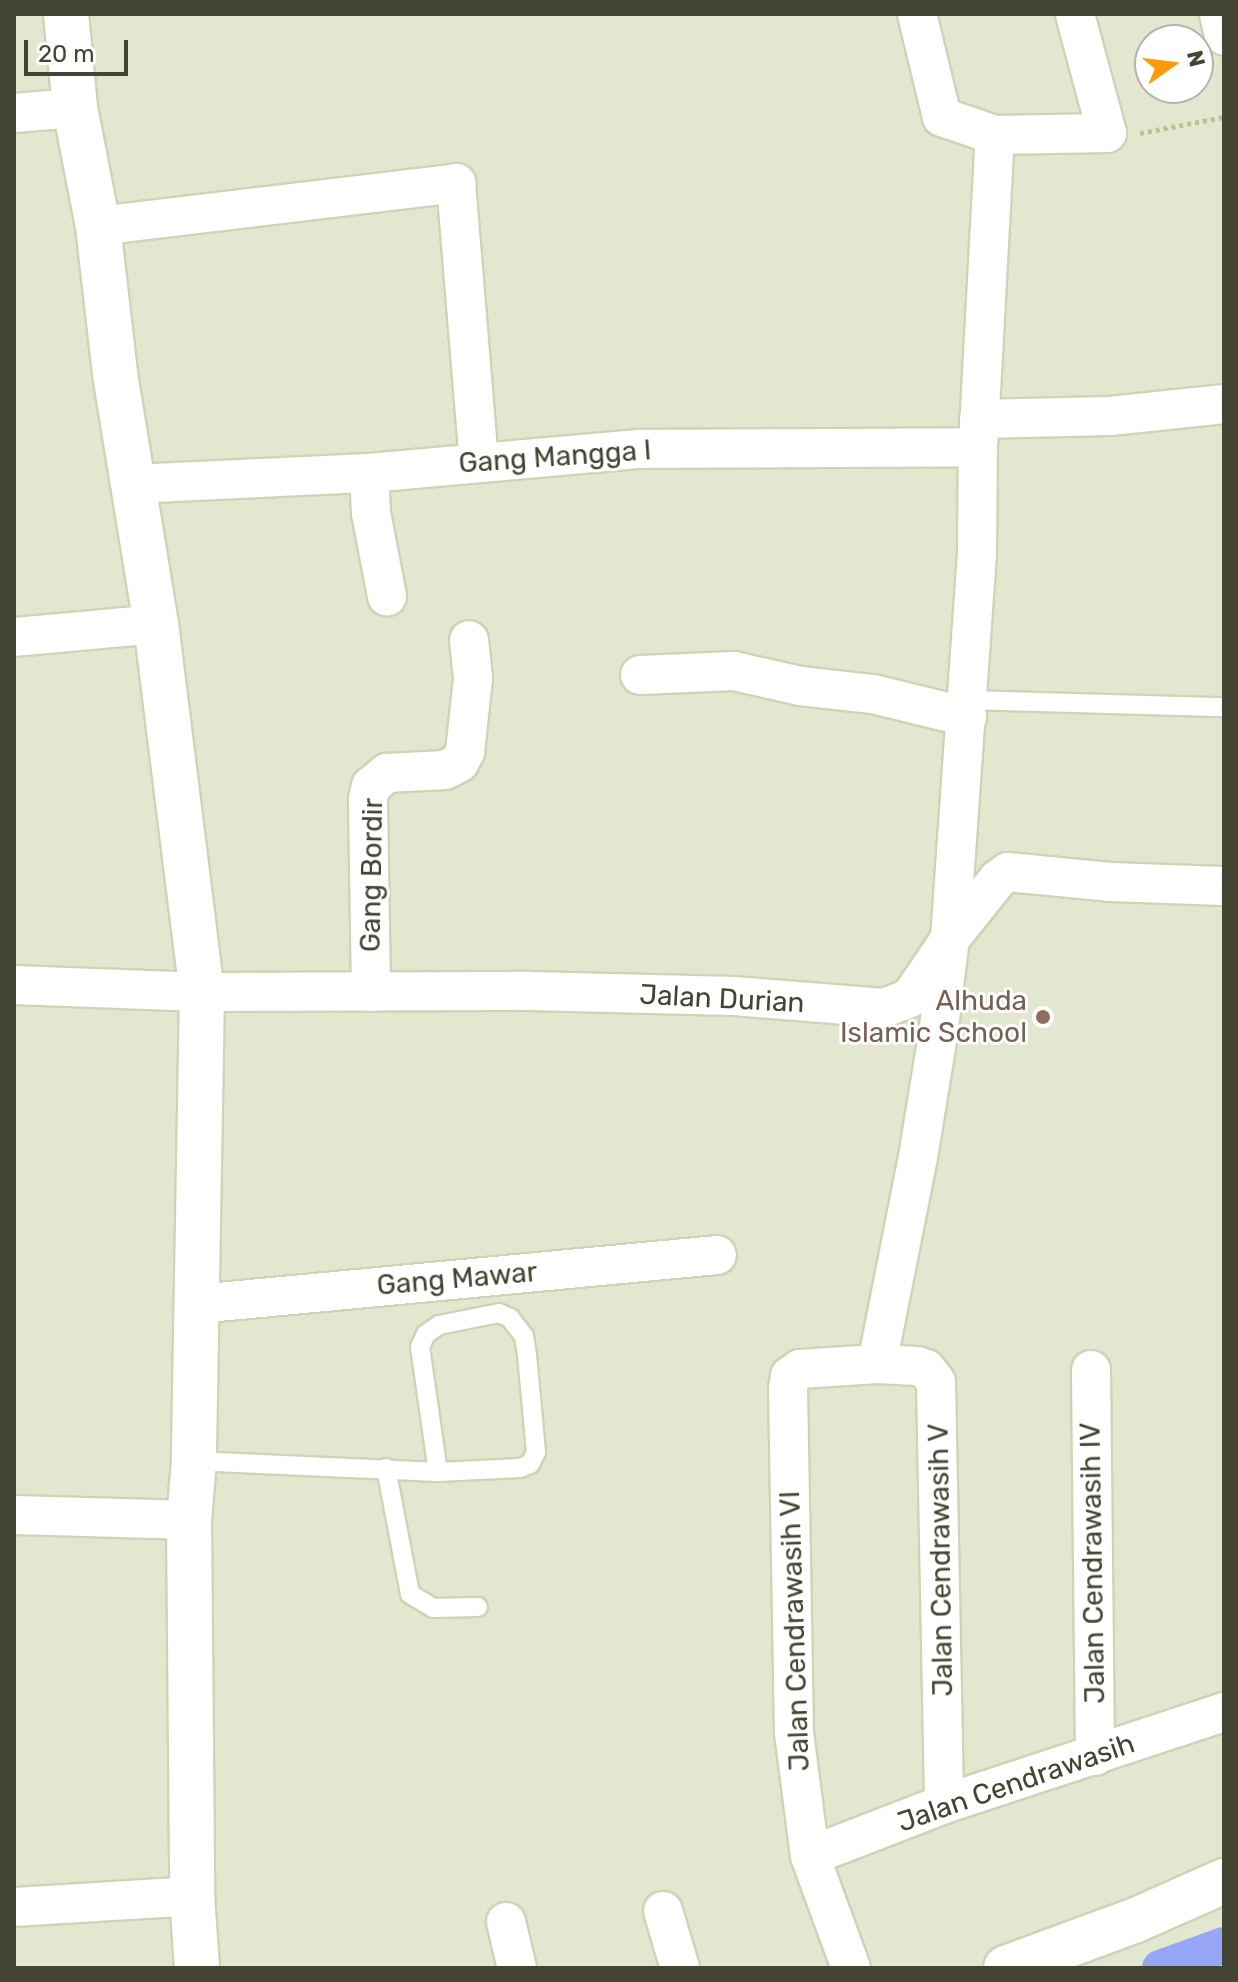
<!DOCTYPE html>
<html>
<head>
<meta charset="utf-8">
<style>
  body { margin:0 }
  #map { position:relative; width:1238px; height:1982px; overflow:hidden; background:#f0f2e1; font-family:Rubik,sans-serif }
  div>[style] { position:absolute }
  .residential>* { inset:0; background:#e4e7cf }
  .canal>* { height:36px; margin:-18px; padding:0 18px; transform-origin:18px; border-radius:18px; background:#97a5f6 }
  .path>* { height:5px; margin-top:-2.5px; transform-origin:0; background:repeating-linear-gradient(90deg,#bdc193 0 4px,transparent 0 8px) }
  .roads { filter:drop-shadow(2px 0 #d0d3b7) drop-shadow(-2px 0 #d0d3b7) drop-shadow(0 2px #d0d3b7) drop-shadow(0 -2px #d0d3b7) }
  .service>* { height:18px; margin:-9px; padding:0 9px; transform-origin:9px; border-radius:9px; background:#fff }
  .minor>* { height:38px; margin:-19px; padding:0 19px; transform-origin:19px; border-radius:19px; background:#fff }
  .tertiary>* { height:44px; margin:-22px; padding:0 22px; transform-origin:22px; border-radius:22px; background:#fff }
  .dots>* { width:22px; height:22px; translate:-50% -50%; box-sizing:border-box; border:4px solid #fff; border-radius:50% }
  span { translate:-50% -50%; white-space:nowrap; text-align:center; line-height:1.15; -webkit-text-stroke:6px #fff; paint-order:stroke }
  .street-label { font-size:28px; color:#434432 }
  .education-label { font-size:28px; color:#785e54 }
  .right { translate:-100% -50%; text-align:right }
  .frame { position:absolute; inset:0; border:16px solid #434432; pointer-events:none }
  .north { position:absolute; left:1134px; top:24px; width:80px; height:80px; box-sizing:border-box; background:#fff; border:2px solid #b4b4ad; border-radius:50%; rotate:76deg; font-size:22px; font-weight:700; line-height:32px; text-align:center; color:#434432 }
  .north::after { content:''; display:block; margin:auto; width:28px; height:36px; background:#ff9b0c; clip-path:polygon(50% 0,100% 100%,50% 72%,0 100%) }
  .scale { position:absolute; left:24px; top:40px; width:104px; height:36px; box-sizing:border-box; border:4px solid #434432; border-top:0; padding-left:10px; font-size:24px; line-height:28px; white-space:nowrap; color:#434432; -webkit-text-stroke:6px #fff; paint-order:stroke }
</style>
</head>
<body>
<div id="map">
  <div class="residential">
    <i style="clip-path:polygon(evenodd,14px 14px,1224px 14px,1224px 1968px,14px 1968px,14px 14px,1150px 40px,1198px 40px,1198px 88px,1150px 88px,1150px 40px)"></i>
  </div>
  <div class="canal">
    <i style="left:1160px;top:1968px;width:68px;rotate:-19.8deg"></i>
  </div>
  <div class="path">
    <i style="left:1140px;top:133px;width:86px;rotate:-10.8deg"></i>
  </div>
  <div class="roads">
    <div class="service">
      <i style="left:968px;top:700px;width:256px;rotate:1.6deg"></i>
      <i style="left:194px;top:1461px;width:244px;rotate:2.6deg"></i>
      <i style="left:438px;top:1472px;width:82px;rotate:-2.8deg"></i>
      <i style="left:520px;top:1468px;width:11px;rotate:-22deg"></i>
      <i style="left:530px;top:1464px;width:13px;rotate:-63deg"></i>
      <i style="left:536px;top:1452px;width:97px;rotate:-95.3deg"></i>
      <i style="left:527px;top:1355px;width:19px;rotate:-99deg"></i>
      <i style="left:524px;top:1336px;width:23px;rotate:-128deg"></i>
      <i style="left:510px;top:1318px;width:12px;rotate:-156deg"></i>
      <i style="left:499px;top:1313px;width:61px;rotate:168.7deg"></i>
      <i style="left:439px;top:1325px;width:16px;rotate:145deg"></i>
      <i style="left:426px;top:1334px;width:14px;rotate:115deg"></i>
      <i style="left:420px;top:1347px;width:126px;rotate:81.8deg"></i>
      <i style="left:386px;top:1468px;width:128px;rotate:79.2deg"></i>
      <i style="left:410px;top:1594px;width:27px;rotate:31deg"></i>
      <i style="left:433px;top:1608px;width:45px;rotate:-1.3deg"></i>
    </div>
    <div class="minor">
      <i style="left:917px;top:14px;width:106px;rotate:76.4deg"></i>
      <i style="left:942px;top:117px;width:56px;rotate:18.8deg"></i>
      <i style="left:995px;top:135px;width:112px;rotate:-1deg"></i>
      <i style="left:1107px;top:133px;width:123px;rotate:-105.1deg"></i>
      <i style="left:1219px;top:14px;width:22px;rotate:77deg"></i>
      <i style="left:14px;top:113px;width:61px;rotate:-4.7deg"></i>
      <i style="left:98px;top:226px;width:361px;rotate:-6.8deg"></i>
      <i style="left:456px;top:183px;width:280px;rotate:85.3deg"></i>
      <i style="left:979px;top:419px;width:131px;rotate:-1.3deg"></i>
      <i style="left:1110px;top:416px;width:115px;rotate:-6deg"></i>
      <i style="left:369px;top:473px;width:40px;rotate:87.1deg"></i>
      <i style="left:371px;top:513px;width:85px;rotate:79.1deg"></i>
      <i style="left:133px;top:484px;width:236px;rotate:-2.7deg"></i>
      <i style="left:369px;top:473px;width:272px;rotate:-5.1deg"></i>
      <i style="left:640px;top:449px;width:338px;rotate:-0.3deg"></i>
      <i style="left:14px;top:637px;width:143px;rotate:-5.2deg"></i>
      <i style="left:640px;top:675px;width:94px;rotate:-2.4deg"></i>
      <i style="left:734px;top:671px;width:68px;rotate:12.8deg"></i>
      <i style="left:800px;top:686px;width:73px;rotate:6.3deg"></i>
      <i style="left:873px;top:694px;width:97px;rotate:13.7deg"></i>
      <i style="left:14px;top:985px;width:188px;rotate:2.1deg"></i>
      <i style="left:202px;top:992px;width:327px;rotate:-0.2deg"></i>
      <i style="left:529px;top:991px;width:205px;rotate:1.4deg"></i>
      <i style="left:734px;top:996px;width:150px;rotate:4.6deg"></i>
      <i style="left:884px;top:1008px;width:28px;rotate:-21deg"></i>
      <i style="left:910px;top:998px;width:71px;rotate:-55.9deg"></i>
      <i style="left:950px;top:939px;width:77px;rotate:-51.3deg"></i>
      <i style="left:998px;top:879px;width:12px;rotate:-35deg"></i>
      <i style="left:1008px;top:872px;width:102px;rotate:5.6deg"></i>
      <i style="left:1110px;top:882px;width:114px;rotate:2deg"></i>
      <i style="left:371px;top:992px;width:193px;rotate:-90.9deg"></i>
      <i style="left:368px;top:799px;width:13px;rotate:-77deg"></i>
      <i style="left:371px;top:786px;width:21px;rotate:-39deg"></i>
      <i style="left:387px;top:773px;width:58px;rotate:-3deg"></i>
      <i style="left:445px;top:770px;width:16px;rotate:-27deg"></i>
      <i style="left:459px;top:763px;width:13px;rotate:-61deg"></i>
      <i style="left:465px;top:752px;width:74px;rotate:-83.8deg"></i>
      <i style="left:473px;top:678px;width:38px;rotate:-96deg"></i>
      <i style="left:197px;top:1304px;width:522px;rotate:-5.38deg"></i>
      <i style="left:877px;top:1364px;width:211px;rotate:-78.8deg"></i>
      <i style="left:918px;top:1157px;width:124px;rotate:-80.7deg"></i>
      <i style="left:938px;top:1035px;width:97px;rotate:-82.9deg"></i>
      <i style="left:950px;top:939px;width:386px;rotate:-86deg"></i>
      <i style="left:977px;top:554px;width:107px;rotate:-89.5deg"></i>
      <i style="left:978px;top:447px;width:312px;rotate:-86.9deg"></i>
      <i style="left:1091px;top:1370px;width:386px;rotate:89.4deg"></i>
      <i style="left:14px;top:1515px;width:175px;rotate:1.6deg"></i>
      <i style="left:810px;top:1856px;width:144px;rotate:-21.2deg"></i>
      <i style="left:944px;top:1804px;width:295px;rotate:-18.2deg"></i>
      <i style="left:14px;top:1907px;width:178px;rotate:-3.5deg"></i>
      <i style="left:663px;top:1911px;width:59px;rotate:73.4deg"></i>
      <i style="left:506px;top:1922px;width:47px;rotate:76.6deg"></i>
      <i style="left:851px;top:1968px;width:119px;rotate:-110.1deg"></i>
      <i style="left:810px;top:1856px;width:125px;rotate:-97.4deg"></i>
      <i style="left:794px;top:1732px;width:343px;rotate:-91deg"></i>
      <i style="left:788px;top:1389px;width:13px;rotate:-81deg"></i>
      <i style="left:790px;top:1376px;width:12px;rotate:-35deg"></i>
      <i style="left:800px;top:1369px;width:77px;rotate:-3.7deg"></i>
      <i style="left:877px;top:1364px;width:40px;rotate:2.9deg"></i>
      <i style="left:917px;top:1366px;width:9px;rotate:18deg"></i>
      <i style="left:926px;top:1369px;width:16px;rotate:52deg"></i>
      <i style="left:936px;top:1382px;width:422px;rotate:88.9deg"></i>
    </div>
    <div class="tertiary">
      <i style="left:66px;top:14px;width:94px;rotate:84.5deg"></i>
      <i style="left:75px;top:108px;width:120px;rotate:79deg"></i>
      <i style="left:98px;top:226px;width:149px;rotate:83.4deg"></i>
      <i style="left:115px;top:374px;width:253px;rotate:80.7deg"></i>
      <i style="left:156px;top:624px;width:371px;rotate:82.9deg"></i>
      <i style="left:202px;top:992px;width:469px;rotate:91deg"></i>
      <i style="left:194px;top:1461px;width:59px;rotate:94.8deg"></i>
      <i style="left:189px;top:1520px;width:376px;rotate:89.5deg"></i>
      <i style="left:192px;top:1896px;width:72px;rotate:86deg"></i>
      <i style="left:1006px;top:1968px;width:139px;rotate:-20.3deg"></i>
      <i style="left:1136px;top:1920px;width:96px;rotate:-23.9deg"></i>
    </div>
  </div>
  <div class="dots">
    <i style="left:1043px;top:1017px;background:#8d6e63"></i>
  </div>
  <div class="street-label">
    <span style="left:555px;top:457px;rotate:-4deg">Gang Mangga I</span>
    <span style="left:372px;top:875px;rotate:-89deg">Gang Bordir</span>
    <span style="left:722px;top:999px;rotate:3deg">Jalan Durian</span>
    <span style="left:457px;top:1279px;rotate:-5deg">Gang Mawar</span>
    <span style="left:941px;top:1560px;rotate:-91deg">Jalan Cendrawasih V</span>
    <span style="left:1093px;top:1563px;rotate:-91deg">Jalan Cendrawasih IV</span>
    <span style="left:795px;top:1631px;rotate:-92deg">Jalan Cendrawasih VI</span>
    <span style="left:1016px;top:1783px;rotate:-19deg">Jalan Cendrawasih</span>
  </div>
  <div class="education-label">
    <span class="right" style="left:1027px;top:1017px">Alhuda<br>Islamic School</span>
  </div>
  <div class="frame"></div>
  <div class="north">N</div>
  <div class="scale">20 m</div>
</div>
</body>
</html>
